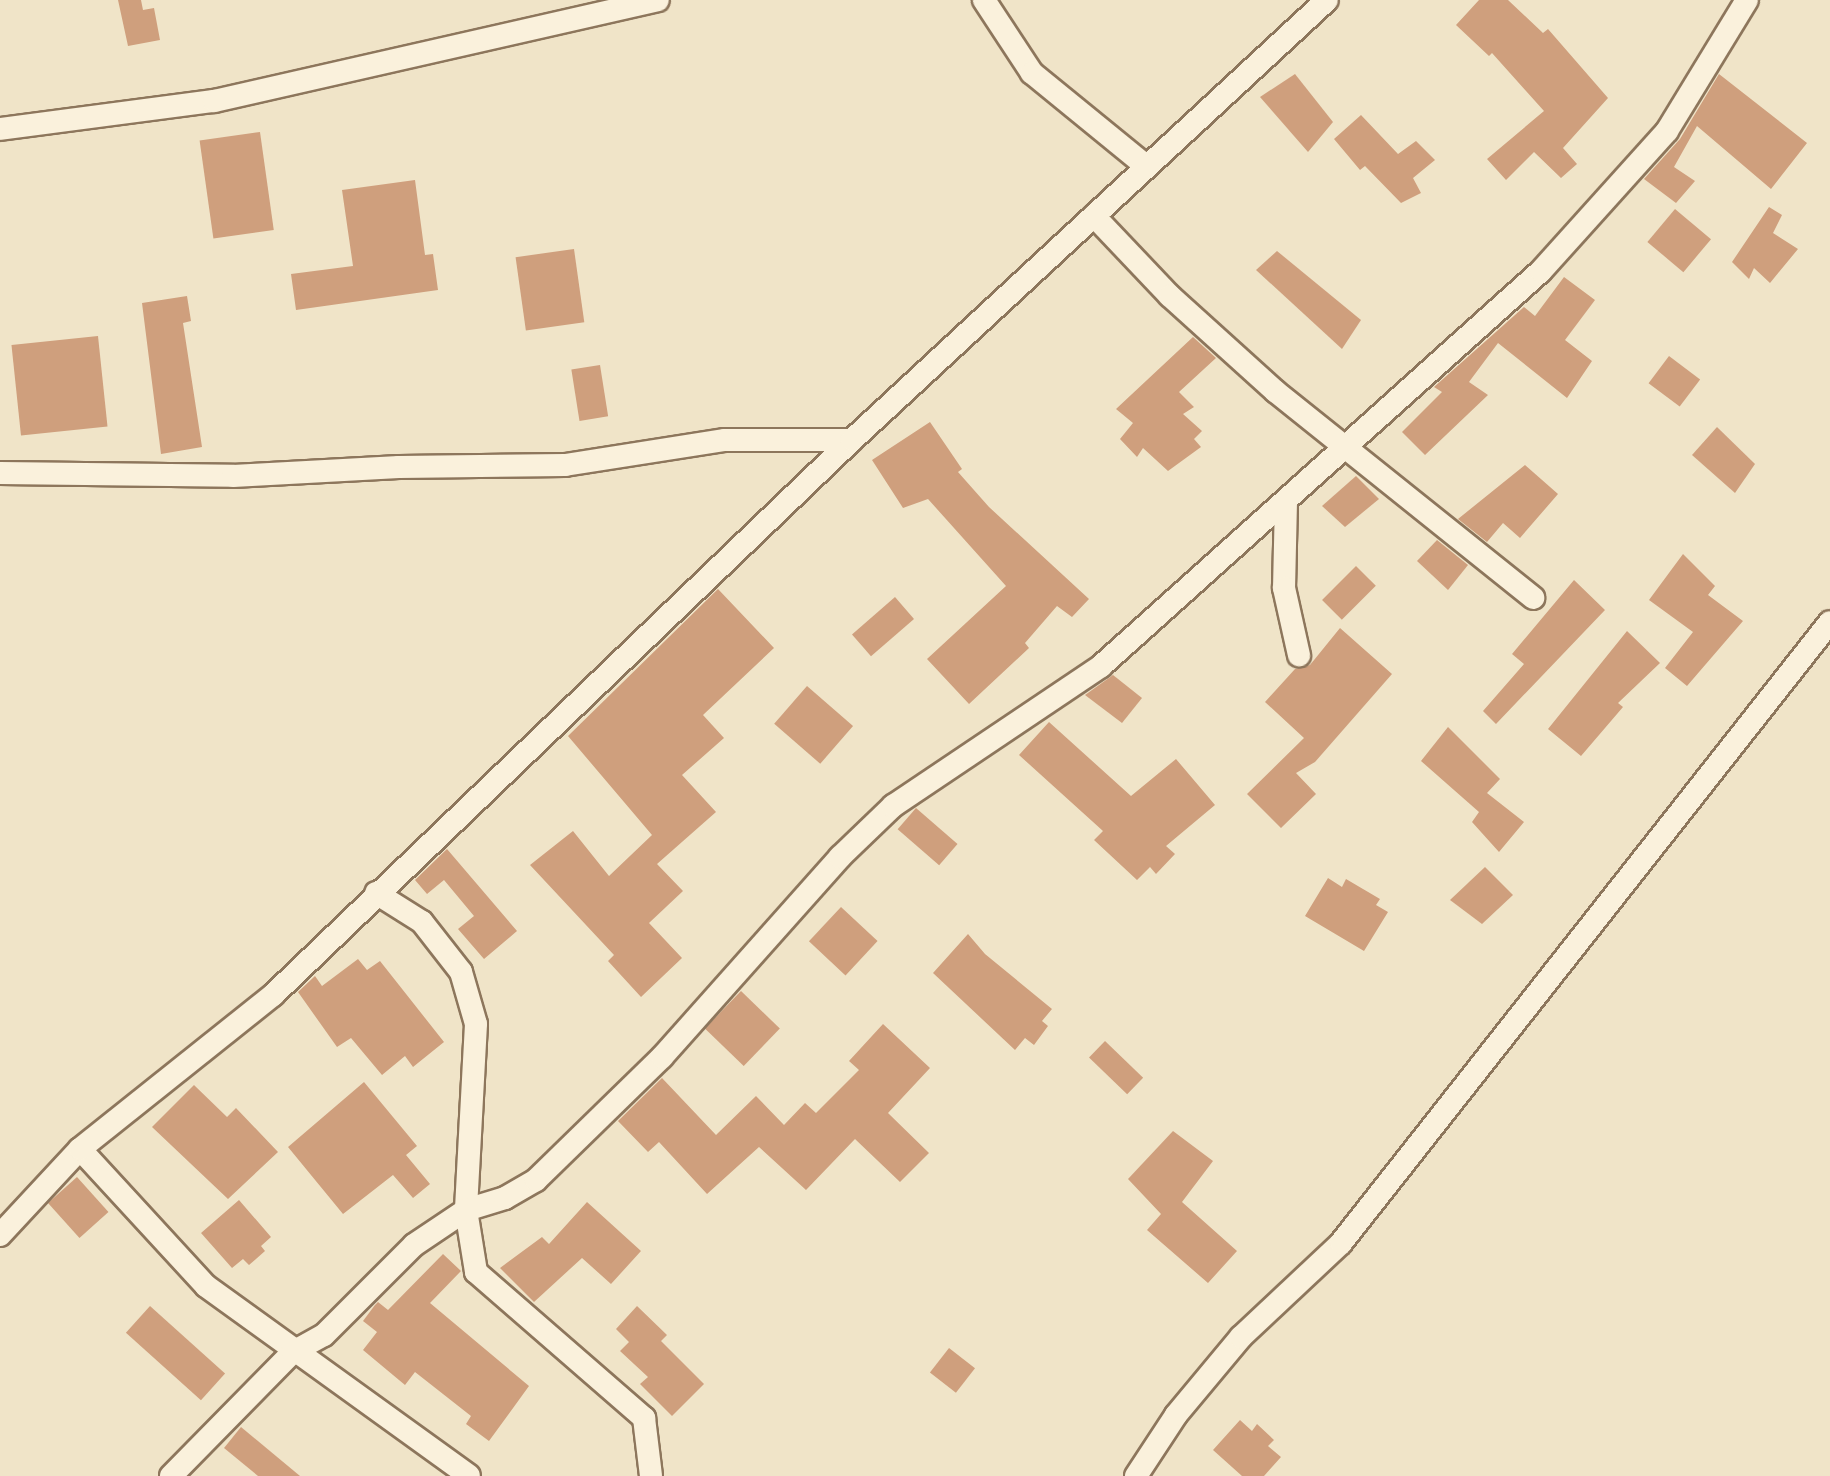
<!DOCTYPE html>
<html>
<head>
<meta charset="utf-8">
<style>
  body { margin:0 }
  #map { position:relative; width:1830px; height:1476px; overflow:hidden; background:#f0e4c8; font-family:"Noto Serif",serif }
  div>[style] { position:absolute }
  .building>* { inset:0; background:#cf9f7d; transform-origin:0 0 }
  .roads { filter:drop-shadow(2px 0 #8d765c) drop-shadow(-2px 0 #8d765c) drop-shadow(0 2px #8d765c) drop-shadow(0 -2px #8d765c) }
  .minor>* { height:22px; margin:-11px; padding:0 11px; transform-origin:11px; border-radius:11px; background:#faf1dc }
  span { translate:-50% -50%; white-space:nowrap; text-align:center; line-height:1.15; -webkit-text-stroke:9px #f7eed8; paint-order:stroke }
</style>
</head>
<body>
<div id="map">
  <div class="building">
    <i style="clip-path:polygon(118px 0,141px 0,143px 10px,154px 8px,160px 40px,128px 46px)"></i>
    <i style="clip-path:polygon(1479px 0,1508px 0,1543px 33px,1548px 29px,1608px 98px,1563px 148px,1577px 164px,1561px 178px,1534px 152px,1506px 180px,1487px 159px,1544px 111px,1492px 53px,1489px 56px,1456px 25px)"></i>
    <i style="clip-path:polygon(1295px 74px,1333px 122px,1308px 152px,1260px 97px)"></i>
    <i style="clip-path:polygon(1719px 74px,1807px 143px,1771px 189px,1697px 126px,1674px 167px,1695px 181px,1676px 203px,1644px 179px,1680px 139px)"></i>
    <i style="clip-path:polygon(1361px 115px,1398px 154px,1416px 141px,1435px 160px,1413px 178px,1421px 193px,1401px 203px,1365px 166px,1360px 170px,1334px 139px)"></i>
    <i style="left:260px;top:132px;width:99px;height:61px;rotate:82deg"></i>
    <i style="clip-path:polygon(415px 180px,425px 255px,433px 254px,438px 290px,296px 310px,291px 274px,353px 266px,342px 190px)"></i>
    <i style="clip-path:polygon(1769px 207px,1782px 215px,1773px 233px,1798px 249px,1770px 283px,1754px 268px,1749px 279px,1732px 262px)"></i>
    <i style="left:1675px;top:209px;width:47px;height:43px;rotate:40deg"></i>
    <i style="left:574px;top:249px;width:74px;height:59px;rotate:82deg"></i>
    <i style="clip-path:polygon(1277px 251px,1361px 320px,1342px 349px,1256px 270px)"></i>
    <i style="clip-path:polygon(1564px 277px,1595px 300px,1565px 340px,1592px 361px,1567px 398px,1498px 343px,1469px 382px,1488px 395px,1425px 455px,1402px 432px,1442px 392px,1434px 387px,1524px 307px,1535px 316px)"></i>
    <i style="clip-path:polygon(187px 296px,191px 321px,183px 323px,202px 447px,161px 454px,142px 303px)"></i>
    <i style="left:98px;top:336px;width:91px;height:87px;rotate:84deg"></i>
    <i style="clip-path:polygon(1193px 337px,1216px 358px,1179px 392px,1194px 407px,1183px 414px,1202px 431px,1194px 439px,1201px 447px,1168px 471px,1143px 448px,1137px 457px,1120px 439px,1133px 423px,1116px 409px)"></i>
    <i style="left:1669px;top:356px;width:39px;height:34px;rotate:37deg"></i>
    <i style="left:600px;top:365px;width:52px;height:29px;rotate:81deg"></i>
    <i style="clip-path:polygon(930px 422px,962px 469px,958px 472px,989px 507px,1089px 599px,1072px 617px,1057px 606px,1025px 643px,1029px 648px,969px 704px,927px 659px,1006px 586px,928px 499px,903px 508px,872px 460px)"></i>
    <i style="clip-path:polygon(1717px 427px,1755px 464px,1735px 493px,1692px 455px)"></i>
    <i style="clip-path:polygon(1525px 465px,1558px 494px,1520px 538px,1503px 523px,1487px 542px,1458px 519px)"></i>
    <i style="clip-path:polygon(1356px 476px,1379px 499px,1345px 527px,1322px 506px)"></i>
    <i style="clip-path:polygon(1437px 540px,1468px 565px,1448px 590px,1417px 561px)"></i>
    <i style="clip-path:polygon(1683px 554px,1715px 586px,1708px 595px,1743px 621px,1687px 686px,1665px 668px,1693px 632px,1649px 600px)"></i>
    <i style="left:1356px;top:566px;width:28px;height:48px;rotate:45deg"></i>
    <i style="clip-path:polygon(1574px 580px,1605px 610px,1496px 724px,1483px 711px,1524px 664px,1512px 654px)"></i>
    <i style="clip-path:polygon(718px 589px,774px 648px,703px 715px,724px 738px,682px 775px,716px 812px,657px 864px,683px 891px,649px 923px,682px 958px,641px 997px,608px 961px,614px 955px,530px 865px,573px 831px,609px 876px,652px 835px,568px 736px)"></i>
    <i style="left:895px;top:597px;width:29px;height:57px;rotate:49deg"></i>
    <i style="clip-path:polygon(1340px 628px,1392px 674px,1315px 762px,1296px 773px,1316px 794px,1281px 828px,1247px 794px,1304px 738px,1265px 702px,1295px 669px,1310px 665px)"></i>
    <i style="clip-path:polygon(1627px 631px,1660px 663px,1618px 703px,1623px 707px,1581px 756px,1548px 729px)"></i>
    <i style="clip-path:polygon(1113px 675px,1142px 698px,1122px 723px,1085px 695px)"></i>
    <i style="left:807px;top:686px;width:61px;height:50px;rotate:41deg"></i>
    <i style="clip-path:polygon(1049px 722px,1131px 796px,1176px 759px,1215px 805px,1166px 846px,1175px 854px,1156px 874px,1150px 867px,1137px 880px,1094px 840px,1103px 831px,1019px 755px)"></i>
    <i style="clip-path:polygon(1448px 727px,1500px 779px,1487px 793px,1524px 822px,1499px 852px,1472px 822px,1479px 812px,1421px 761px)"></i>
    <i style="left:916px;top:808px;width:55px;height:28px;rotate:41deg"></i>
    <i style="clip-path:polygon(447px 849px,517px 931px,484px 959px,458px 929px,474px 916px,444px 880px,427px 894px,415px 880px)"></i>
    <i style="clip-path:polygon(1485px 867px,1513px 895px,1482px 924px,1450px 900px)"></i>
    <i style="clip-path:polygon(1328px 878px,1342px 887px,1346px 879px,1380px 899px,1376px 905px,1388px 912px,1364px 951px,1305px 916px)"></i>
    <i style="left:841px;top:907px;width:50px;height:47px;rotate:43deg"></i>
    <i style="clip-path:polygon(968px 934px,985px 954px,1052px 1009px,1042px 1021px,1048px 1026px,1034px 1045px,1025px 1038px,1015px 1050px,933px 973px)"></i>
    <i style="clip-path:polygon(358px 959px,367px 970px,380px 961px,444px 1042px,413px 1067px,405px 1056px,382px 1075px,351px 1038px,337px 1047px,298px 992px,315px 976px,322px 986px)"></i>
    <i style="left:741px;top:991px;width:54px;height:52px;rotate:44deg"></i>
    <i style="clip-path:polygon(883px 1024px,930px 1068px,888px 1113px,929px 1153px,900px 1182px,855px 1139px,806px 1190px,759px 1147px,707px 1194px,659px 1142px,648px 1152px,618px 1121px,662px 1078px,716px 1135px,756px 1096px,784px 1125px,805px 1103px,816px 1113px,859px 1070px,849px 1061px)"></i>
    <i style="left:1105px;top:1041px;width:53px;height:23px;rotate:44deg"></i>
    <i style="clip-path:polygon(364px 1082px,417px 1146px,406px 1155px,430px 1184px,413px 1198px,393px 1175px,343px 1214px,288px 1147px)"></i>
    <i style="clip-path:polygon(194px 1085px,227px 1117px,236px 1108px,278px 1152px,228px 1199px,152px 1127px)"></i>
    <i style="clip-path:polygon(1173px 1131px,1213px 1161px,1182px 1202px,1237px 1251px,1208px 1283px,1147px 1230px,1161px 1214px,1128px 1179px)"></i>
    <i style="left:77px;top:1177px;width:47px;height:39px;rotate:48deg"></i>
    <i style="clip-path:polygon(239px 1200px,271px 1237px,261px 1246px,265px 1251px,249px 1265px,243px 1259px,232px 1268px,201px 1233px)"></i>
    <i style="clip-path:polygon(587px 1202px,641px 1251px,611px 1284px,582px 1258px,534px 1302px,500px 1268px,542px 1237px,549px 1244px)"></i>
    <i style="clip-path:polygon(443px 1254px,461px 1271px,430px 1303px,529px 1386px,489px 1441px,466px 1424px,471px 1416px,415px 1372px,405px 1385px,363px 1350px,377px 1332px,363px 1321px,375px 1305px,378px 1302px,388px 1310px)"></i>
    <i style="left:150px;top:1306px;width:101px;height:36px;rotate:42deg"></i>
    <i style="clip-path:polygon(637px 1306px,667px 1335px,661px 1341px,704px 1384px,672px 1416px,640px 1384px,648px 1377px,620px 1351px,629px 1342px,616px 1329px)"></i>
    <i style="left:949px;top:1348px;width:33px;height:31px;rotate:38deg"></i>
    <i style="clip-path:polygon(1240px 1420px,1252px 1431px,1257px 1424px,1274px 1440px,1268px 1446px,1281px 1457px,1264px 1476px,1242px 1476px,1213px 1450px)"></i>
    <i style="clip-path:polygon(241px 1427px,300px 1476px,258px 1476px,224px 1448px)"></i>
  </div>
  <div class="roads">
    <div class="minor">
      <i style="left:984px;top:0;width:87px;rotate:56.7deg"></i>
      <i style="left:1032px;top:73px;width:147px;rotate:39.2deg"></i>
      <i style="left:0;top:129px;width:216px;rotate:-7.5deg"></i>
      <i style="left:214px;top:101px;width:455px;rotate:-12.8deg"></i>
      <i style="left:1094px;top:216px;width:110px;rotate:46.5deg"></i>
      <i style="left:1170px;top:296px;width:142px;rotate:42.1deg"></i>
      <i style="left:1275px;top:391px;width:331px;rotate:38.7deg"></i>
      <i style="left:0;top:473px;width:233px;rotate:0.7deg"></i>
      <i style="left:233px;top:476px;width:166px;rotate:-3.1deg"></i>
      <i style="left:399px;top:467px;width:166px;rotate:-0.7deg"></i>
      <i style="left:565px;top:465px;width:162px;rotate:-8.9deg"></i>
      <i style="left:725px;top:440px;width:127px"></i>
      <i style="left:1286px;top:501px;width:87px;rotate:91.3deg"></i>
      <i style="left:1284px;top:588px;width:69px;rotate:77.4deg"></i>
      <i style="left:376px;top:893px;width:54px;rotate:32.2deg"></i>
      <i style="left:422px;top:922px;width:63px;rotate:52deg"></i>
      <i style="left:461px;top:972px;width:54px;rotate:73.9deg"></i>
      <i style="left:476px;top:1024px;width:186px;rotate:93.1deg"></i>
      <i style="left:466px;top:1210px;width:63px;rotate:80.8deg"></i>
      <i style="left:476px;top:1272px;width:223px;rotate:41deg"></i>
      <i style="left:644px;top:1418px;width:58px;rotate:83.1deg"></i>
      <i style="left:80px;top:1149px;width:186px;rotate:47.4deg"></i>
      <i style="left:206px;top:1286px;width:324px;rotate:35.8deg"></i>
      <i style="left:0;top:1235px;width:117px;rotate:-47.1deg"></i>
      <i style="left:80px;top:1149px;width:247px;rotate:-38.6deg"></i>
      <i style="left:273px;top:995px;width:802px;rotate:-43.79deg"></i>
      <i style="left:852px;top:440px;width:647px;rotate:-42.81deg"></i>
      <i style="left:171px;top:1476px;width:174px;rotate:-45.5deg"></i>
      <i style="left:293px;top:1352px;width:35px;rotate:-29deg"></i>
      <i style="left:324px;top:1335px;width:127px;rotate:-45deg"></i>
      <i style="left:414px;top:1245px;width:63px;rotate:-33.9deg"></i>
      <i style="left:466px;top:1210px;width:41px;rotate:-17.1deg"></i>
      <i style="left:505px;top:1198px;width:36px;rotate:-30deg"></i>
      <i style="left:536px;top:1180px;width:176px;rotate:-44.3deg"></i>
      <i style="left:662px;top:1057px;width:268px;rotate:-48.3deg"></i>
      <i style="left:840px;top:857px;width:74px;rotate:-43.9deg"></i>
      <i style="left:893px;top:806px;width:251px;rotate:-33.9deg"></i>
      <i style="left:1101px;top:666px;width:591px;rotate:-41.92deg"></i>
      <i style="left:1541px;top:271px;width:188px;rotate:-48deg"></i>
      <i style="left:1667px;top:131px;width:153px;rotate:-58.6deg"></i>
      <i style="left:1136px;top:1476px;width:73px;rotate:-56.7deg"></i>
      <i style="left:1176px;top:1415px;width:102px;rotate:-50.2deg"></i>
      <i style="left:1241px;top:1337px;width:137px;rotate:-43.2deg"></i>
      <i style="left:1341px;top:1243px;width:790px;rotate:-51.78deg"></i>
    </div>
  </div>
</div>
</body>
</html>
